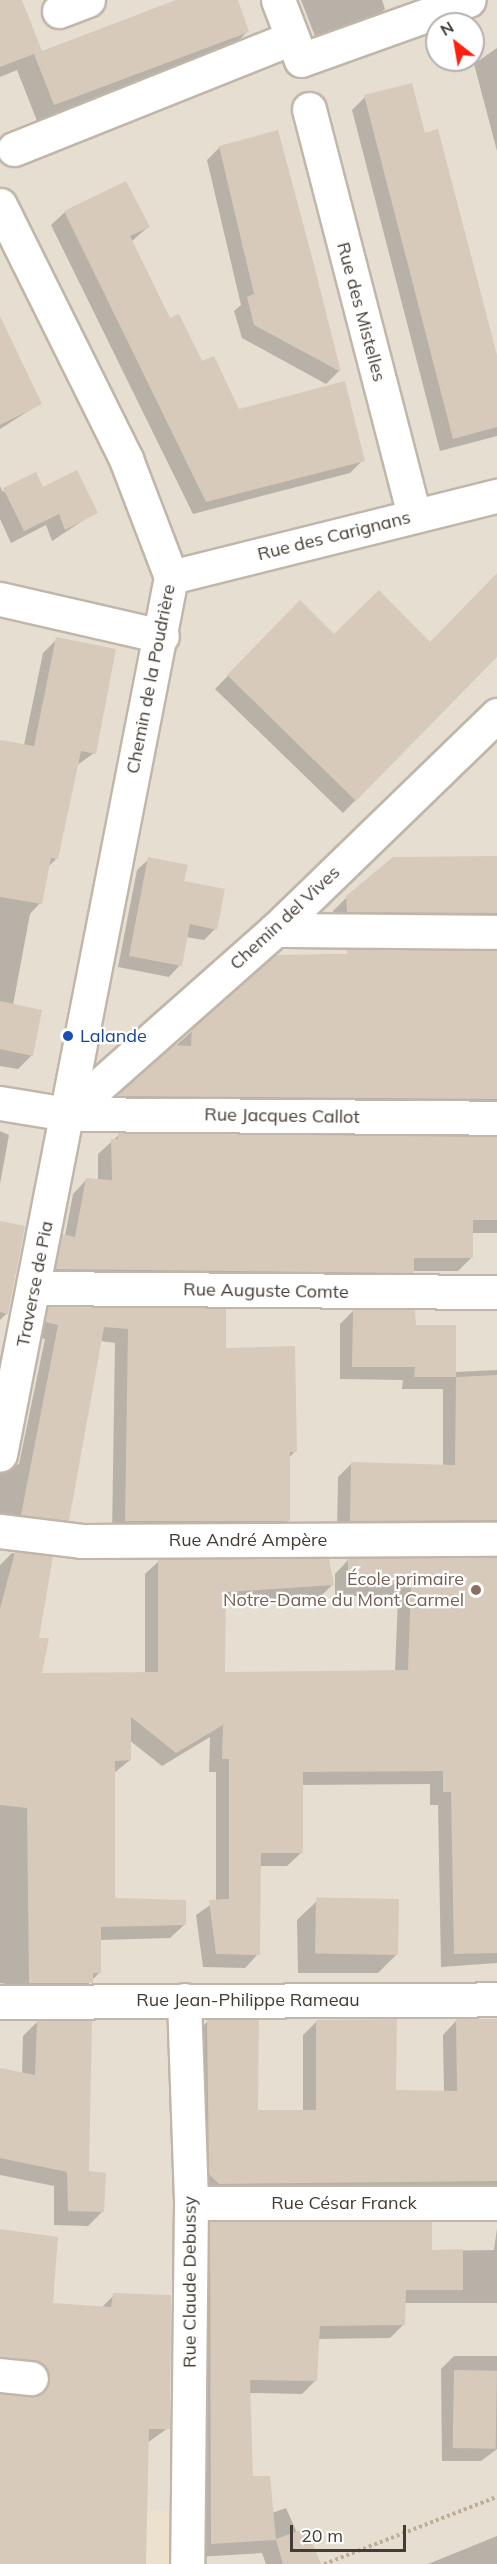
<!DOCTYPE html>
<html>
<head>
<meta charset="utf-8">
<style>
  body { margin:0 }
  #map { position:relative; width:497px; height:2564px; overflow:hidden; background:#f2ece3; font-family:Mulish,sans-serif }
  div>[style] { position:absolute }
  .residential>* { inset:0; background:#e6ded1 }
  .education>* { inset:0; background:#ece1cd }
  .shadow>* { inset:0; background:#0003 }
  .building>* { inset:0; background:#d7cabb; transform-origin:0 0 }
  .path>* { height:4px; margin-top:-2px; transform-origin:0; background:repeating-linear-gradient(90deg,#bfae97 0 3px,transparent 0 6px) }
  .roads { filter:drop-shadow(2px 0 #c0b6a9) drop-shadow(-2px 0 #c0b6a9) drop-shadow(0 2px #c0b6a9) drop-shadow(0 -2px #c0b6a9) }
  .minor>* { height:33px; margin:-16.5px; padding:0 16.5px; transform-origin:16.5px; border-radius:16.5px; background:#fff }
  .dots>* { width:16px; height:16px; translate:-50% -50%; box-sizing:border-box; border:3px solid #fff; border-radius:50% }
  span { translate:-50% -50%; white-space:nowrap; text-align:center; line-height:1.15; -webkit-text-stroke:4.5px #fff; paint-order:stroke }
  .street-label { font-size:18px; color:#443c33 }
  .transit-label { font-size:18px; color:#164399 }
  .left { translate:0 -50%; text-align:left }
  .education-label { font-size:18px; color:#785e54 }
  .right { translate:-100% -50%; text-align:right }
  .north { position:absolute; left:425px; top:12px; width:60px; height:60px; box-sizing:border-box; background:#fff; border:2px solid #b4b1ad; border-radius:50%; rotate:329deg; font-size:16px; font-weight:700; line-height:24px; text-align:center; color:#443c33 }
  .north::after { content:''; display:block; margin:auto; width:21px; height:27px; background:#fd220f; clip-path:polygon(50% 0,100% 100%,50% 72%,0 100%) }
  .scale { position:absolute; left:290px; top:2525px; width:116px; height:27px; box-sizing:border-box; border:3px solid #443c33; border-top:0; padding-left:8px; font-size:18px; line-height:21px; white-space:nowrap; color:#443c33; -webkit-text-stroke:4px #fff; paint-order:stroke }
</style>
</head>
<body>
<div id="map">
  <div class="residential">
    <i style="clip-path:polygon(evenodd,0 0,497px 0,497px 2564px,0 2564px,0 0,437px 24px,473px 24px,473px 60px,437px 60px,437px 24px)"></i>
  </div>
  <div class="education">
    <i style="clip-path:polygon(83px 2509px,175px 2511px,174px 2564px,21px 2564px)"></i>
  </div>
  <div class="shadow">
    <i style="clip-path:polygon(0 0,21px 0,41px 53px,181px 0,236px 0,247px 32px,230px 49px,37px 121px,17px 70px,0 77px)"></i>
    <i style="clip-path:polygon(301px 0,382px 0,385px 9px,368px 26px,318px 44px)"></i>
    <i style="clip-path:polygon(497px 48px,497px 151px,474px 64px)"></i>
    <i style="clip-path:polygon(365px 97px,424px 134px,497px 361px,497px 436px,440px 451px,352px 110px)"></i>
    <i style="clip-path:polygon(277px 132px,339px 371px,326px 384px,242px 338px,234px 311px,241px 305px,207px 160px,220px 147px)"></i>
    <i style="clip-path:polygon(65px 212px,148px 227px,131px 242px,169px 320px,238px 411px,363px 460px,350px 473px,193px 514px,51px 225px)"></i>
    <i style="clip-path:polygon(0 322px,41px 403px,0 429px)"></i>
    <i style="clip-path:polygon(0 486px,2px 491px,96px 512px,52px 541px,46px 525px,11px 543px,0 519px)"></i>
    <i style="clip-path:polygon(497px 578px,497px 654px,343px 813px,215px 689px,300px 603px,334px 636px,430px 644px)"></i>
    <i style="clip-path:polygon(57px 639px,94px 753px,76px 766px,57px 858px,47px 868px,40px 903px,30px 914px,13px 1005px,32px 1055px,18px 1069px,0 1066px,0 741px,24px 745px,43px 653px)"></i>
    <i style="clip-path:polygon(497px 857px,497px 936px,334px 925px,333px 911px,347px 897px)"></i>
    <i style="clip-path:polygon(149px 859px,182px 882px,215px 929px,204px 940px,186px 937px,180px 965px,169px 977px,118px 967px,137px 870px)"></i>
    <i style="clip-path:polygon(497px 950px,497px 1121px,106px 1108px,276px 956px)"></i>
    <i style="clip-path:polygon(0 1131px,9px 1135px,0 1184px)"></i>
    <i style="clip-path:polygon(119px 1135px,497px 1135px,497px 1233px,471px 1233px,472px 1257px,458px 1271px,412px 1271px,399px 1286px,42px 1282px,49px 1249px,65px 1236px,73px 1194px,86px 1180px,98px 1181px,98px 1154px)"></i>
    <i style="clip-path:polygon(0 1222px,7px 1313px,0 1320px)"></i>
    <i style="clip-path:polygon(48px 1308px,224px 1349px,295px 1451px,289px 1458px,288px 1521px,274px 1535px,112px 1534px,115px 1343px,101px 1341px,67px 1520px,53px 1534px,0 1529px,0 1472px,19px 1464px,45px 1339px,32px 1336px,34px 1323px)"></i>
    <i style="clip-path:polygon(353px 1311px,414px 1326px,454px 1372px,497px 1370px,497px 1542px,337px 1534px,338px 1477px,352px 1463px,443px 1466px,443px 1389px,402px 1389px,403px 1380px,340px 1379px,340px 1324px)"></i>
    <i style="clip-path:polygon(12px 1553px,51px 1558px,37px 1639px,41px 1674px,145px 1674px,145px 1574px,159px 1561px,332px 1585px,319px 1598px,224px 1604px,224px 1673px,395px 1672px,398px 1598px,335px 1595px,335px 1574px,348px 1560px,497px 1559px,497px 1963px,441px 1967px,438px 1805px,430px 1805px,430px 1784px,301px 1785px,301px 1853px,287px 1866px,259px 1866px,258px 1954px,245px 1968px,203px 1967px,196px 1915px,216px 1901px,216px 1772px,209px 1772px,210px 1737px,162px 1766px,129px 1740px,130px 1760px,114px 1773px,113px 1900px,184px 1925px,170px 1938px,100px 1940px,100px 1972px,77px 1996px,0 1983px,0 1565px)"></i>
    <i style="clip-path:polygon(317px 1901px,397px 1954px,378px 1973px,298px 1973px,297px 1920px)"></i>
    <i style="clip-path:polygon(208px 2021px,257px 2111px,303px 2111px,303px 2035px,317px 2021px,394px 2091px,444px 2092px,443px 2035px,456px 2021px,497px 2021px,497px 2203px,205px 2197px,194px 2035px)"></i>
    <i style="clip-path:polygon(37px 2022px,102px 2212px,88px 2226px,54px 2225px,54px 2186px,0 2175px,0 2070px,22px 2074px,23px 2036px)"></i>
    <i style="clip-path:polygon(210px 2223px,431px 2251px,494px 2250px,497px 2228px,497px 2303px,404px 2303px,404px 2324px,390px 2338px,317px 2339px,315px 2381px,302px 2394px,249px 2393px,251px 2477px,272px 2513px,286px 2508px,311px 2564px,266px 2564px,262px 2553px,198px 2557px,197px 2237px)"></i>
    <i style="clip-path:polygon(0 2231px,51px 2305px,101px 2308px,114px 2295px,168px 2428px,147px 2443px,144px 2564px,0 2564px,0 2395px,36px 2395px,34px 2384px,0 2373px)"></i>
    <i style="clip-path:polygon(454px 2356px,497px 2356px,497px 2449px,481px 2461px,442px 2461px,441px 2369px)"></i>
    <i style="clip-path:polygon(497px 2536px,497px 2564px,428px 2564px)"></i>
  </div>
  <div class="building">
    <i style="clip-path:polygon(0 0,22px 0,42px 51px,176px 0,238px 0,249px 32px,54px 105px,34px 54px,0 67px)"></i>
    <i style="clip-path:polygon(412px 83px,425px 133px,438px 129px,497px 355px,497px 427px,453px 439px,364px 95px)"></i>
    <i style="clip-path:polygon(278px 130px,312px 257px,341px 372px,254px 325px,247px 297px,254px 294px,219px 146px)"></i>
    <i style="clip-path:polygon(126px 181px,150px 227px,130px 236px,170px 318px,179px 314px,202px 361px,214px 356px,239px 409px,345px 381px,365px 461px,206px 502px,64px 211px)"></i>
    <i style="clip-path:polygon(0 316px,42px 404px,0 425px)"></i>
    <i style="clip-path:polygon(77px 470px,98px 513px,65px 530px,59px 514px,24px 531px,3px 488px,36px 472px,43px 487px)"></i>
    <i style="clip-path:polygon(497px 573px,497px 657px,356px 801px,227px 675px,300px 600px,334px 634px,379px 590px,430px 642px)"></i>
    <i style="clip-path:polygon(56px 637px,116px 649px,96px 754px,81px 751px,58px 859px,51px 858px,42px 904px,0 897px,0 740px,34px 746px)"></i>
    <i style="clip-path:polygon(497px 856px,497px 913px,347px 912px,346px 896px,393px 857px)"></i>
    <i style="clip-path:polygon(148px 857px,188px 865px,184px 881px,225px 889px,217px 930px,190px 924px,182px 966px,129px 956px)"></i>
    <i style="clip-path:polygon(347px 949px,497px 951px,497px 1099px,117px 1096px,173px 1045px,191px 1046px,192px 1028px,275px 955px,347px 954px)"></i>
    <i style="clip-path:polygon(0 1001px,42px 1010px,33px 1056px,0 1049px)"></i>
    <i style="clip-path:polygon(118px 1133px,497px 1137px,497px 1220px,473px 1220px,473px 1258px,414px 1258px,414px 1273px,55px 1269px,62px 1234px,75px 1237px,86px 1178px,112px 1180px,111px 1139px,118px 1139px)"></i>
    <i style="clip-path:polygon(0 1221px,25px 1226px,8px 1314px,0 1312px)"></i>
    <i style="clip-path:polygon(48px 1307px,226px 1308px,226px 1348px,295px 1346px,297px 1452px,290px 1452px,290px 1521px,125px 1521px,128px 1329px,104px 1327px,69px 1521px,21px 1515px,58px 1325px,45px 1322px)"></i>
    <i style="clip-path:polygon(353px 1310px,415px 1310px,416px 1325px,456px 1325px,456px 1377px,414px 1377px,415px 1367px,352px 1367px)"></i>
    <i style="clip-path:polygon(497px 1375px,497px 1520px,350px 1521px,351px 1462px,455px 1465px,456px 1377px)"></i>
    <i style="clip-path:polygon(15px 1552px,53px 1556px,39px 1638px,49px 1638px,42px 1673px,158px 1672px,158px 1559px,329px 1559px,334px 1585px,226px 1592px,225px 1672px,408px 1670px,411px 1585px,348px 1582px,348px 1558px,497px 1558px,497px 1953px,454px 1954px,451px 1792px,443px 1792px,443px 1771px,303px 1772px,303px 1853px,261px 1853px,260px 1955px,216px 1954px,209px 1900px,229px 1899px,229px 1759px,222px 1759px,223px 1725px,176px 1753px,131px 1717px,131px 1760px,115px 1761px,115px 1898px,186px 1900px,186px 1925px,101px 1927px,101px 1973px,93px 1973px,93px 1983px,29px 1983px,27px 1808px,0 1805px,0 1609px)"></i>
    <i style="left:399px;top:1899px;width:56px;height:83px;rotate:91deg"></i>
    <i style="clip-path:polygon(207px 2019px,259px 2019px,258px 2110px,316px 2110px,316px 2020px,397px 2019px,396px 2090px,457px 2091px,456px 2019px,497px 2019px,497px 2181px,219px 2184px,209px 2174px)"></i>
    <i style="clip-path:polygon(92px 2020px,89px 2171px,106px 2173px,104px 2212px,68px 2211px,67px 2172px,0 2158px,0 2068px,35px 2075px,37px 2021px)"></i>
    <i style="clip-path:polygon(210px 2222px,432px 2222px,432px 2250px,463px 2249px,463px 2290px,406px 2290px,405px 2325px,320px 2326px,317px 2381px,250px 2380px,253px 2476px,270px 2476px,276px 2539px,306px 2528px,321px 2564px,283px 2564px,276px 2540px,211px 2544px)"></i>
    <i style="clip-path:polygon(0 2229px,58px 2237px,53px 2303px,111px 2307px,113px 2293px,171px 2295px,170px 2429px,149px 2429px,146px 2564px,0 2564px,0 2394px,38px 2395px,50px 2379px,41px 2362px,0 2357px)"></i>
    <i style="left:454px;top:2370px;width:43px;height:78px;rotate:1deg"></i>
  </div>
  <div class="path">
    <i style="left:324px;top:2564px;width:186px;rotate:-21.2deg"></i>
  </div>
  <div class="roads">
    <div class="minor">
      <i style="left:278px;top:0;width:64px;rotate:69deg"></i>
      <i style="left:301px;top:60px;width:178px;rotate:-19.7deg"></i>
      <i style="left:59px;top:11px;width:31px;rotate:-21deg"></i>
      <i style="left:309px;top:109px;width:419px;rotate:75.5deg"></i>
      <i style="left:14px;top:149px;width:299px;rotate:-21.8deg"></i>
      <i style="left:0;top:205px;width:284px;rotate:63.6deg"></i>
      <i style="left:126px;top:459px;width:126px;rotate:69.1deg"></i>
      <i style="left:171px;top:577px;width:894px;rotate:101.03deg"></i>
      <i style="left:171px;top:577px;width:336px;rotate:-14deg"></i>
      <i style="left:0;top:599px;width:166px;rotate:12.9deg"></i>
      <i style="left:275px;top:930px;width:222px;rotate:0.5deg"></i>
      <i style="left:0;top:1103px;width:68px;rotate:9.3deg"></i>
      <i style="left:67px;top:1114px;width:430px;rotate:0.5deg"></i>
      <i style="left:67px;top:1114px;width:278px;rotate:-41.5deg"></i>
      <i style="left:275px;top:930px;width:309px;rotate:-44.1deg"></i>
      <i style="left:35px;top:1288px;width:462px;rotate:0.5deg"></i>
      <i style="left:0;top:1531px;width:82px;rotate:7deg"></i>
      <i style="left:81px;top:1541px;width:416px;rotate:-0.3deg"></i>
      <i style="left:184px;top:2000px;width:203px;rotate:88deg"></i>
      <i style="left:191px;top:2203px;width:361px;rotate:90.6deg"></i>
      <i style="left:0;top:2002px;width:497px;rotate:-0.3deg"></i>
      <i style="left:191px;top:2203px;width:306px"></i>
      <i style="left:0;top:2375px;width:31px;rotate:6deg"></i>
    </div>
  </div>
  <div class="dots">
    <i style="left:68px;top:1036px;background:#1a4fb4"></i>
    <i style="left:476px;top:1590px;background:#8d6e63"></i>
  </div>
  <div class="street-label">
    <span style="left:361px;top:312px;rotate:75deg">Rue des Mistelles</span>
    <span style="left:334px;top:536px;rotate:-14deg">Rue des Carignans</span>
    <span style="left:151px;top:679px;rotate:-79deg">Chemin de la Poudrière</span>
    <span style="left:285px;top:918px;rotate:-43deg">Chemin del Vives</span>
    <span style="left:282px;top:1116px;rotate:1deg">Rue Jacques Callot</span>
    <span style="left:35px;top:1284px;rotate:-79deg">Traverse de Pia</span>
    <span style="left:266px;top:1291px;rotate:1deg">Rue Auguste Comte</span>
    <span style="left:248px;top:1540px">Rue André Ampère</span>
    <span style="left:248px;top:2000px">Rue Jean-Philippe Rameau</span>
    <span style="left:344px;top:2203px">Rue César Franck</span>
    <span style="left:190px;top:2282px;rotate:-90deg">Rue Claude Debussy</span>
  </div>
  <div class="transit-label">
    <span class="left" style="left:80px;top:1036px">Lalande</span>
  </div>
  <div class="education-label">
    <span class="right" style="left:464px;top:1590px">École primaire<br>Notre-Dame du Mont Carmel</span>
  </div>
  <div class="north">N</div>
  <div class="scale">20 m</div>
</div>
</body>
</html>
